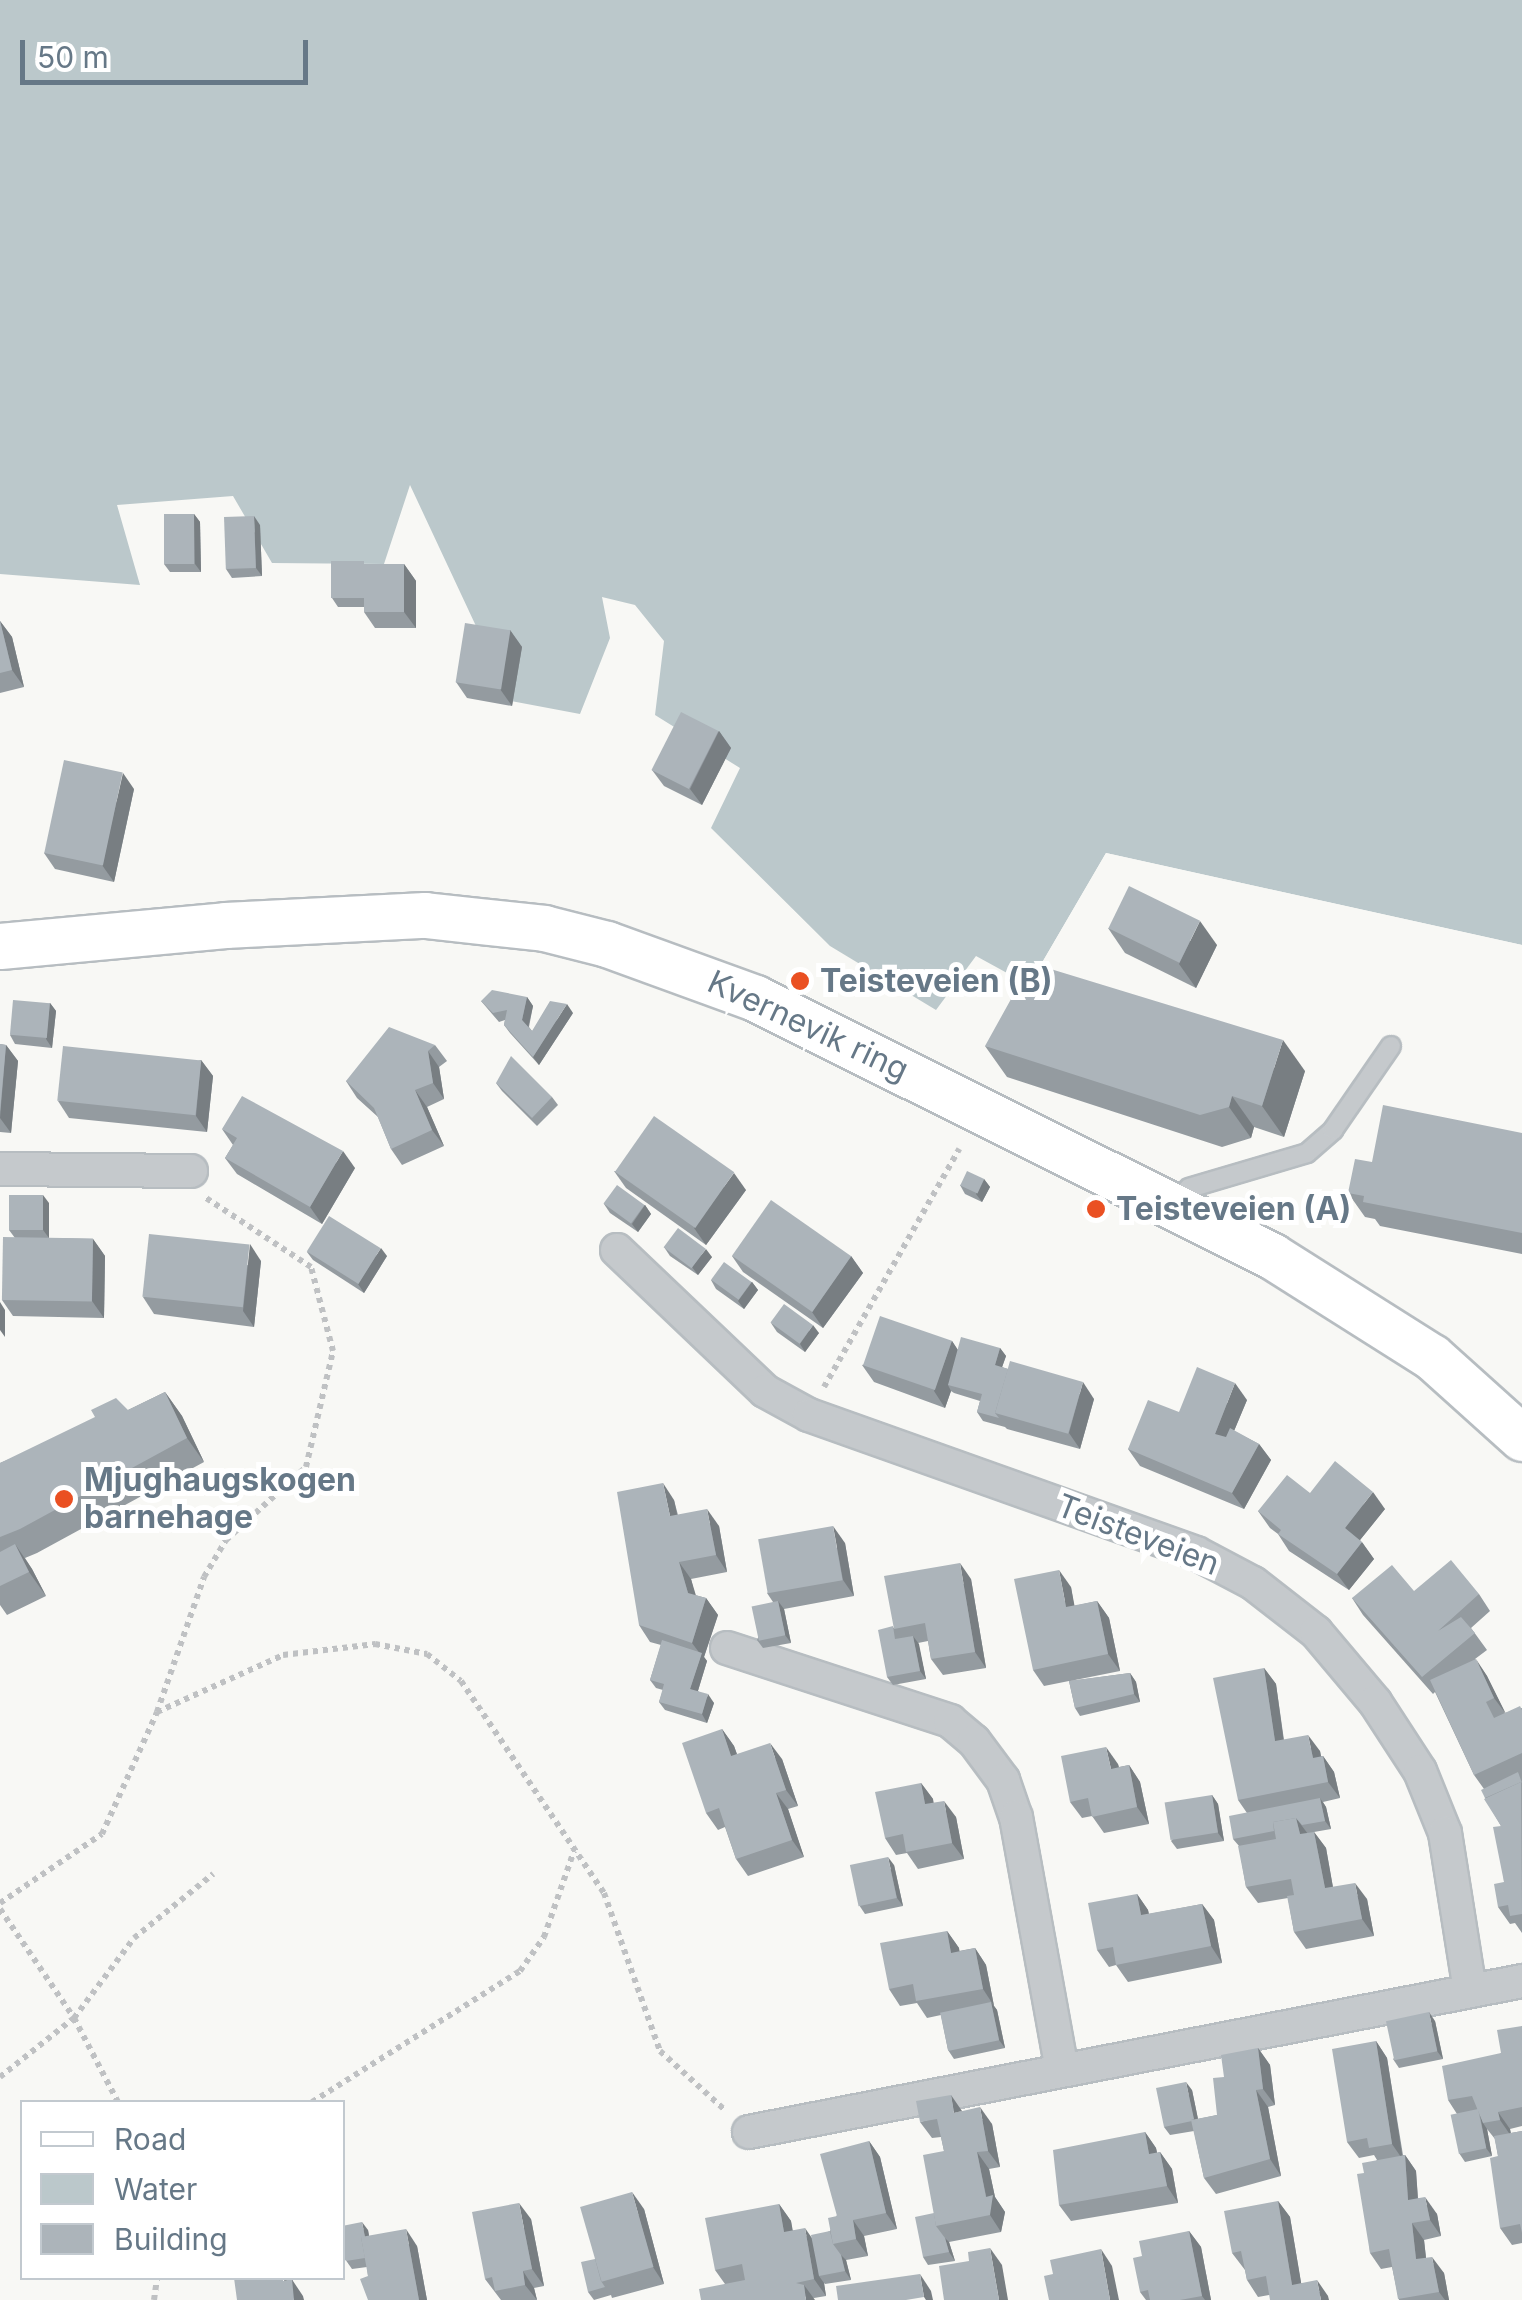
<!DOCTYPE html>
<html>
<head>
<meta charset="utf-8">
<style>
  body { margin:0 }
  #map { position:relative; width:1522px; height:2300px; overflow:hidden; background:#f8f8f5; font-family:Inter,sans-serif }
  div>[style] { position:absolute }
  .water>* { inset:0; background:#bbc8cb }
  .pier>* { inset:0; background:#f8f8f5 }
  .path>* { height:6px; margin-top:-3px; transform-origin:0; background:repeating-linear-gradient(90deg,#bfc1c3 0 5px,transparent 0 10px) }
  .roads { filter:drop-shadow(2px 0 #b7bdc1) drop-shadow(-2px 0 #b7bdc1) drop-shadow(0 2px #b7bdc1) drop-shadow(0 -2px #b7bdc1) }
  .lane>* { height:18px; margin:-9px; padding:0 9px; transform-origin:9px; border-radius:9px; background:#c5c9cc }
  .street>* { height:32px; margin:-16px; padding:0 16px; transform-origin:16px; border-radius:16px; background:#c5c9cc }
  .secondary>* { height:45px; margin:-22.5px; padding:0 22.5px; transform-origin:22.5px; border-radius:22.5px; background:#fff }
  .wall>* { inset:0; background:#949ba0 }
  .shaded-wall>* { inset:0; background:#787e82 }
  .building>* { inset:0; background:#acb4ba; transform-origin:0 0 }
  .dots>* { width:28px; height:28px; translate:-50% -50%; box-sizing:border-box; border:5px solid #fff; border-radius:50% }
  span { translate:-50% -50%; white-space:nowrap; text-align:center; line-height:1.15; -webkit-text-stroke:10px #fff; paint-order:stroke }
  .poi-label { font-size:32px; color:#667887; font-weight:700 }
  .left { translate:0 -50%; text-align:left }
  .street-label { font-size:32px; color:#667887 }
  .legend { position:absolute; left:20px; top:2100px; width:325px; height:180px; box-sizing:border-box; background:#fff; border:2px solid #c2c9cf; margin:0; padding:12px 18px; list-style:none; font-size:30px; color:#667887 }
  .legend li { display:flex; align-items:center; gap:20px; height:50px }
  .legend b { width:50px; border:2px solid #c2c9cf }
  .scale { position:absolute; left:20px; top:40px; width:288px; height:45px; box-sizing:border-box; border:5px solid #667887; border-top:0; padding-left:12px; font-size:30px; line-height:35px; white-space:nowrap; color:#667887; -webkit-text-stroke:8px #fff; paint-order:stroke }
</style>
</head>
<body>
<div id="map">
  <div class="water">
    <i style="clip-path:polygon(0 0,1522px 0,1522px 945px,1106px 853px,1029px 985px,976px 956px,936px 1010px,830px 946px,711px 828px,740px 768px,655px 715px,664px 641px,635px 605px,602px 597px,610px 638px,580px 714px,511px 701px,410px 485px,384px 564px,272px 563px,233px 496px,117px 505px,140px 585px,0 574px)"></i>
  </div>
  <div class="pier">
    <i style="clip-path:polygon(1106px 853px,1522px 945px,1522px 950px,1108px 859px,1029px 985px)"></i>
  </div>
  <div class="path">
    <i style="left:824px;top:1387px;width:274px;rotate:-60.4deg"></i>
    <i style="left:157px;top:1712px;width:143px;rotate:-70.8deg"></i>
    <i style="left:204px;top:1577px;width:43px;rotate:-59.3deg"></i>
    <i style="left:226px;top:1540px;width:108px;rotate:-42.4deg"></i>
    <i style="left:306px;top:1467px;width:119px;rotate:-76.9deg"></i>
    <i style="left:333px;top:1351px;width:87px;rotate:-104.7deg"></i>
    <i style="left:311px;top:1267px;width:126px;rotate:-146.7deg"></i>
    <i style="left:0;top:1903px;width:123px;rotate:-34.1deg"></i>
    <i style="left:102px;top:1834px;width:134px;rotate:-65.7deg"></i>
    <i style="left:157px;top:1712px;width:138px;rotate:-24.3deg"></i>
    <i style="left:283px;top:1655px;width:93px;rotate:-6.8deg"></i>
    <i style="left:375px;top:1644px;width:53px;rotate:10.9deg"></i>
    <i style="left:427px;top:1654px;width:43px;rotate:38.5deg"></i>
    <i style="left:461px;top:1681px;width:256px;rotate:56deg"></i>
    <i style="left:604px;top:1893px;width:168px;rotate:70.5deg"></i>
    <i style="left:660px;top:2051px;width:89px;rotate:42.3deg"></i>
    <i style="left:0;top:1909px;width:132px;rotate:55.8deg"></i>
    <i style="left:74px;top:2018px;width:95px;rotate:62.4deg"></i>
    <i style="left:0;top:2077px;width:95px;rotate:-38.6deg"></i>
    <i style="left:74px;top:2018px;width:100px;rotate:-53.1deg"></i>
    <i style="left:134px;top:1938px;width:102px;rotate:-39deg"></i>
    <i style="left:312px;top:2102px;width:246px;rotate:-32.2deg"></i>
    <i style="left:520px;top:1971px;width:42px;rotate:-54.8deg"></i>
    <i style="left:544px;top:1937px;width:91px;rotate:-70.8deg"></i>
    <i style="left:154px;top:2300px;width:22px;rotate:-82deg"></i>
  </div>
  <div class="roads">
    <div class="lane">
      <i style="left:1174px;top:1206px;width:23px;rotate:-50deg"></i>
      <i style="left:1189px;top:1188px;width:123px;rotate:-16.5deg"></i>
      <i style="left:1307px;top:1153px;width:35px;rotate:-41deg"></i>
      <i style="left:1333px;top:1130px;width:102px;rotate:-55.4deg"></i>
    </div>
    <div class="street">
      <i style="left:0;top:1169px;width:191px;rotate:0.6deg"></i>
      <i style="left:617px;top:1250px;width:204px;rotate:43.6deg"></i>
      <i style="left:765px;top:1391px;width:50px;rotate:28.6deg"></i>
      <i style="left:809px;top:1415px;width:411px;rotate:19.6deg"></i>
      <i style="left:1196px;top:1553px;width:64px;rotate:27.8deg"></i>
      <i style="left:1253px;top:1583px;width:80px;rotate:37.9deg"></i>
      <i style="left:1316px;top:1632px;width:92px;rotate:49.9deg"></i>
      <i style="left:1375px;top:1702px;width:82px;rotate:56.9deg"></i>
      <i style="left:1420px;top:1771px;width:67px;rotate:68deg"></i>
      <i style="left:1445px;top:1833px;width:160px;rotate:81deg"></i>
      <i style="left:727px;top:1648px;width:235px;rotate:18.1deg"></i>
      <i style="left:950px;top:1721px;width:31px;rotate:40deg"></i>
      <i style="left:974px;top:1741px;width:49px;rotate:53.4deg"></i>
      <i style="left:1003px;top:1780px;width:39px;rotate:71deg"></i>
      <i style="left:1016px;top:1817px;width:256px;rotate:79.7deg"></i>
      <i style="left:749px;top:2132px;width:788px;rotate:-11.05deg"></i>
    </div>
    <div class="secondary">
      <i style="left:0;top:946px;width:226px;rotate:-5.3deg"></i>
      <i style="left:225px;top:925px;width:200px;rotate:-2.9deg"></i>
      <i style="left:425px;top:915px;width:120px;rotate:6.2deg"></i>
      <i style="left:544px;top:928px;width:65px;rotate:14.3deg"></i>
      <i style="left:607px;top:944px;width:158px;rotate:20deg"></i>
      <i style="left:755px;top:998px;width:578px;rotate:26.52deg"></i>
      <i style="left:1272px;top:1256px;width:189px;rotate:32.3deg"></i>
      <i style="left:1432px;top:1357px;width:121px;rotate:42deg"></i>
    </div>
  </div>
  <div class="wall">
    <i style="clip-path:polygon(194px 514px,200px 522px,201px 572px,170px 572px,164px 564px)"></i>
    <i style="clip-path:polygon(260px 525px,262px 576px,232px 578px,226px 569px)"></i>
    <i style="clip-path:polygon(366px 564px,404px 564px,416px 581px,416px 628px,375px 628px,364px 612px,364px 607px,338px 607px,332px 598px)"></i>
    <i style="clip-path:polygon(0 621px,12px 637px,24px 687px,0 693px)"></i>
    <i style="clip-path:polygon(510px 630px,522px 647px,512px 706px,467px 698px,456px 682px)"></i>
    <i style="clip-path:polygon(719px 731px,731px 748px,702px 805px,664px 786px,652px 770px)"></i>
    <i style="clip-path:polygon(134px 789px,114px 882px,55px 869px,44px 853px)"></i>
    <i style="clip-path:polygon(1108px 928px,1217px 945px,1196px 988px,1125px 953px)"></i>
    <i style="clip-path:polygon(527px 997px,533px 1006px,529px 1027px,532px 1031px,573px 1013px,539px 1065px,510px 1033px,504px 1025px,505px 1020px,499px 1022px,481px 1001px)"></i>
    <i style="clip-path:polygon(50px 1003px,56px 1011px,52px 1048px,15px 1044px,10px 1035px)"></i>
    <i style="clip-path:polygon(0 1044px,6px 1045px,18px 1061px,11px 1133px,0 1132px)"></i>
    <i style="clip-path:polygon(435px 1045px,447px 1061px,439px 1067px,444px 1099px,427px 1107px,444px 1146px,402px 1165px,391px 1149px,378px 1117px,357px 1098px,346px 1081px)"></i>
    <i style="clip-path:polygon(985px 1046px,1305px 1071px,1284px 1137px,1254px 1127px,1251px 1138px,1222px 1147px,1007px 1077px)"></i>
    <i style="clip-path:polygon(201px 1060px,213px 1076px,207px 1132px,69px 1118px,58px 1101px)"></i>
    <i style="clip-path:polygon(496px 1083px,552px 1097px,558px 1105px,537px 1126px,502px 1091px)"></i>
    <i style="clip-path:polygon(222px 1129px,355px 1168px,322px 1224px,237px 1174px,225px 1158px,233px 1145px)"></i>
    <i style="clip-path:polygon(1522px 1133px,1522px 1254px,1380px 1226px,1375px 1219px,1365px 1217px,1348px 1193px,1372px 1162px)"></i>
    <i style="clip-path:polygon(614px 1171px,746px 1190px,706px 1245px,626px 1188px)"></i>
    <i style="clip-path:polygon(984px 1179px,990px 1187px,982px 1202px,965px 1194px,960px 1185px)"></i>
    <i style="clip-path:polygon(49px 1203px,49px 1238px,93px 1239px,105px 1256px,104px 1318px,13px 1316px,2px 1300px,15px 1238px,9px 1230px)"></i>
    <i style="clip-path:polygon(604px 1204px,645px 1205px,651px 1214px,638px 1232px,610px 1213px)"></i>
    <i style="clip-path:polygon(664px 1247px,712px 1257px,698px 1275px,670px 1256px)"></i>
    <i style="clip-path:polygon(307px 1252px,387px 1256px,364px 1293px,313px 1260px)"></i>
    <i style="clip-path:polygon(732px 1256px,851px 1256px,863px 1273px,823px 1328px,743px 1272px)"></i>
    <i style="clip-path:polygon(261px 1261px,254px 1327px,154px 1314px,143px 1297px)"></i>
    <i style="clip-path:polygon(711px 1280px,752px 1282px,758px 1290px,744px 1309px,716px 1289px)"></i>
    <i style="clip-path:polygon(771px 1323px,819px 1333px,805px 1352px,777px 1332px)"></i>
    <i style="clip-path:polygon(952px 1341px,958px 1350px,1000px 1348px,1006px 1356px,1002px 1367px,1094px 1399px,1080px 1449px,1007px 1429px,1005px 1427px,983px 1421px,977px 1412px,980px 1401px,954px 1393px,951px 1391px,945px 1408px,874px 1382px,862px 1365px)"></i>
    <i style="clip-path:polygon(165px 1392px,182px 1416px,204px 1462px,37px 1553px,25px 1558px,32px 1569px,46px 1596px,7px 1615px,0 1605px,0 1463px,128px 1410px)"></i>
    <i style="clip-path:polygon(1247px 1400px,1234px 1431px,1259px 1444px,1271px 1460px,1244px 1509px,1140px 1466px,1128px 1449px,1179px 1412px)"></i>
    <i style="clip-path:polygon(1310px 1493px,1385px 1509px,1360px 1540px,1374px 1559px,1349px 1590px,1289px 1551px,1278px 1534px,1270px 1528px,1258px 1511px)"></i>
    <i style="clip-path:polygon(674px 1500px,678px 1515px,719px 1526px,727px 1572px,691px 1579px,695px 1595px,706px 1598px,718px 1615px,704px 1657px,707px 1661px,698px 1691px,714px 1703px,707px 1723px,665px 1710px,659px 1702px,663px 1690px,656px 1688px,650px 1680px,661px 1645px,650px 1642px,639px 1625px)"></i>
    <i style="clip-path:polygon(845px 1543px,854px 1596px,784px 1609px,791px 1643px,763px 1648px,757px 1640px,773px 1602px,767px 1593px)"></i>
    <i style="clip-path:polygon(971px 1579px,986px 1668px,943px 1675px,931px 1659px,928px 1641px,918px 1643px,926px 1679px,893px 1685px,887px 1677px,893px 1628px)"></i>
    <i style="clip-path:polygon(1071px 1587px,1074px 1606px,1097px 1601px,1109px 1618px,1120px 1671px,1070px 1681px,1130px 1673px,1136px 1682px,1140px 1702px,1080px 1716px,1075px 1708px,1069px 1681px,1044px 1686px,1033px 1670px)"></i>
    <i style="clip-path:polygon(1414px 1591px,1479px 1594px,1490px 1611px,1471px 1628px,1487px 1650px,1475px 1659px,1487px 1676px,1505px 1713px,1522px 1708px,1522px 1933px,1515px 1923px,1510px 1924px,1498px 1907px,1504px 1882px,1501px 1826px,1485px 1798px,1484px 1789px,1474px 1775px,1435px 1692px,1433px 1694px,1363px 1615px,1352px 1598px)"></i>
    <i style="clip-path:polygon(1264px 1668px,1276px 1684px,1284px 1740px,1320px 1751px,1321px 1756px,1323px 1756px,1334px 1772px,1340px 1798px,1323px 1802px,1326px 1807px,1331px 1829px,1314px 1832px,1326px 1848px,1333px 1887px,1367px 1899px,1374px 1936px,1306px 1949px,1294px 1932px,1288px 1898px,1258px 1903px,1246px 1887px,1239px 1846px,1233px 1839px,1247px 1813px,1238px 1800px)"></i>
    <i style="clip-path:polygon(722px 1729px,734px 1746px,737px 1754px,782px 1759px,798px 1806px,788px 1809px,804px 1857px,748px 1876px,736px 1859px,725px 1827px,718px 1830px,706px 1813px)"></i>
    <i style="clip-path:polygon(1118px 1764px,1119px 1767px,1129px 1765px,1140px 1782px,1149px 1824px,1104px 1833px,1092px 1816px,1082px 1818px,1070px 1802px)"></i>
    <i style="clip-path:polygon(921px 1783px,933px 1799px,933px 1803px,956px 1817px,964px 1859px,918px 1869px,907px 1853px,896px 1855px,885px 1838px)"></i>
    <i style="clip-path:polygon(1212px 1795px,1218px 1804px,1224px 1841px,1177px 1849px,1171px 1841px)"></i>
    <i style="clip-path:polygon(894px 1865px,903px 1906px,865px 1914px,859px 1905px)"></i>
    <i style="clip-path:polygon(1137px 1894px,1148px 1910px,1149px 1914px,1202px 1904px,1214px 1920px,1222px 1963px,1128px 1982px,1116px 1965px,1109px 1967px,1097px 1950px)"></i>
    <i style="clip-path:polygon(947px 1931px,959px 1948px,959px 1951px,975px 1948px,986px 1965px,994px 2006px,997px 2010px,1005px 2048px,954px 2059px,948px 2050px,941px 2015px,927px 2018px,917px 2003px,900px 2006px,889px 1989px)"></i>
    <i style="clip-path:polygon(1435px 2021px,1443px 2059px,1399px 2068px,1393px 2059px)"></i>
    <i style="clip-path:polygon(1522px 2026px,1522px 2126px,1510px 2129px,1511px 2133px,1522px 2131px,1522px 2243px,1512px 2245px,1500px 2228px,1498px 2156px,1495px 2139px,1487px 2129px,1492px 2156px,1465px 2162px,1459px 2153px,1457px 2114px,1448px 2100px,1501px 2053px)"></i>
    <i style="clip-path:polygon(1376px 2041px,1387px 2058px,1403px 2155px,1405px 2155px,1416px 2171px,1418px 2198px,1437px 2214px,1441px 2236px,1424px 2240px,1426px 2258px,1444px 2273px,1449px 2300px,1399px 2300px,1392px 2267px,1381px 2269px,1370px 2253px,1364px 2173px,1377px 2160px,1374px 2155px,1359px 2158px,1347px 2142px)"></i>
    <i style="clip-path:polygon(1258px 2048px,1270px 2065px,1275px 2105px,1268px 2107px,1281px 2176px,1216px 2194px,1204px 2178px,1194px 2131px,1170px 2135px,1164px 2127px,1192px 2090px,1198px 2119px,1217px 2115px,1224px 2077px)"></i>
    <i style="clip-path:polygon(962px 2111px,992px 2124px,1000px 2167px,989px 2169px,995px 2197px,1005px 2212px,1001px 2232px,949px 2242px,955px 2261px,928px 2265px,923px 2257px,934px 2213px,944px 2151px,941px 2137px,932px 2138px,920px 2122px)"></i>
    <i style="clip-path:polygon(1145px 2132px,1156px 2148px,1157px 2153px,1160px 2152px,1172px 2169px,1178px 2203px,1071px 2221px,1059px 2205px)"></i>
    <i style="clip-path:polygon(869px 2141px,880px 2157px,897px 2229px,864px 2236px,868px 2256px,846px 2260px,851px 2280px,825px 2284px,824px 2283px,826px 2296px,814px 2298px,725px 2284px,715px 2270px,779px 2204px,791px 2221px,792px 2230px,812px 2238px,830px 2231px)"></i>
    <i style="clip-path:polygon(1278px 2201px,1290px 2217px,1301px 2283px,1328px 2296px,1269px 2295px,1258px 2297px,1247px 2280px,1245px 2270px,1232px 2253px)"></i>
    <i style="clip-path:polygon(644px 2209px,664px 2284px,612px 2298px,611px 2295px,594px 2300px,588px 2292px,595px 2259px)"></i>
    <i style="clip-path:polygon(531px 2219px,544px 2286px,534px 2288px,537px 2300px,501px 2300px,485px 2279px)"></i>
    <i style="clip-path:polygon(342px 2226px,368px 2230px,369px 2236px,417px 2246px,427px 2300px,368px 2300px,368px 2276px,367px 2267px,352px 2269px,345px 2259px,342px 2259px)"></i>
    <i style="clip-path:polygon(1189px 2231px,1201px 2247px,1211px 2300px,1146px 2300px,1140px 2292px,1142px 2256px)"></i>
  </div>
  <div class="shaded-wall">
    <i style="clip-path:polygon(194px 514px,200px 522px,201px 572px,195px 564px)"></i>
    <i style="clip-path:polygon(254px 516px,260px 525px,262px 576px,256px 568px)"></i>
    <i style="clip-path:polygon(404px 564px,416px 581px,416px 628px,404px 612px)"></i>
    <i style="clip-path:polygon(0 621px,12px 637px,24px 687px,12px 670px)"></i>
    <i style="clip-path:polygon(510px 630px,522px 647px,512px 706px,500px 689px)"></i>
    <i style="clip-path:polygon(719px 731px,731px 748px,702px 805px,690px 789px)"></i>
    <i style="clip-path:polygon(123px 773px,134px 789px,114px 882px,102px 865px)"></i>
    <i style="clip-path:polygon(1200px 921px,1217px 945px,1196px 988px,1179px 964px)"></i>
    <i style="clip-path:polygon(527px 997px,533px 1006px,528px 1028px,522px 1020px)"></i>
    <i style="clip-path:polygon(50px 1003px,56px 1011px,52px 1048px,46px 1039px)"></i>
    <i style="clip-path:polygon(567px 1004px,573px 1013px,539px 1065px,533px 1057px)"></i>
    <i style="clip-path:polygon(1283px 1040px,1305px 1071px,1284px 1137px,1262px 1106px)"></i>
    <i style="clip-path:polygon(6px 1045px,18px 1061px,11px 1133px,0 1118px)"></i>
    <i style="clip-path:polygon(428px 1051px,439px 1067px,444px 1099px,433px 1083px)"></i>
    <i style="clip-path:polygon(201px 1060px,213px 1076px,207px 1132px,196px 1116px)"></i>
    <i style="clip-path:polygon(415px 1090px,427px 1107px,444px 1146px,432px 1130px)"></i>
    <i style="clip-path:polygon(1232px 1096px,1254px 1127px,1251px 1138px,1229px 1107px)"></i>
    <i style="clip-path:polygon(343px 1151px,355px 1168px,322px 1224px,310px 1207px)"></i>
    <i style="clip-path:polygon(734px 1173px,746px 1190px,706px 1245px,694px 1228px)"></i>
    <i style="clip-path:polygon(984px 1179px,990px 1187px,982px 1202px,976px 1194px)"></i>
    <i style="clip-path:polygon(43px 1195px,49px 1203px,49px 1238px,43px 1230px)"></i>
    <i style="clip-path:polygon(645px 1205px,651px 1214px,638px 1232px,632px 1224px)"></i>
    <i style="clip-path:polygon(93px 1239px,105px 1256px,104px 1318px,92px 1301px)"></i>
    <i style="clip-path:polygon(250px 1244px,261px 1261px,254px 1327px,243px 1311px)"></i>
    <i style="clip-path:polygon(381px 1248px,387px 1256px,364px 1293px,358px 1284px)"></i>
    <i style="clip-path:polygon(706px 1249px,712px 1257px,698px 1275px,692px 1267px)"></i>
    <i style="clip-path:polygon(851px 1256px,863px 1273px,823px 1328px,812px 1312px)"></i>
    <i style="clip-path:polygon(752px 1282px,758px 1290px,744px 1309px,738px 1301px)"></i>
    <i style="clip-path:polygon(0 1302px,5px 1310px,5px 1337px,0 1330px)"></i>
    <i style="clip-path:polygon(813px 1325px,819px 1333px,805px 1352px,800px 1344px)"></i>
    <i style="clip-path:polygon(952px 1341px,963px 1358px,948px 1385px,951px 1391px,945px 1408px,934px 1391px)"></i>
    <i style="clip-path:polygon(1000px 1348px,1006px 1356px,1000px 1373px,995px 1365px)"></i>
    <i style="clip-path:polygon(1083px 1382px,1094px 1399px,1080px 1449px,1069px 1433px)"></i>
    <i style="clip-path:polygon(1235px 1383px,1247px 1400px,1226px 1450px,1215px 1434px)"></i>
    <i style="clip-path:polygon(165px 1392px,182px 1416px,204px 1462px,187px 1438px)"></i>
    <i style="clip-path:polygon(1259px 1444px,1271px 1460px,1244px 1509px,1232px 1493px)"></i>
    <i style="clip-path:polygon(663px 1483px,674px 1500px,681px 1533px,670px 1516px)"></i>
    <i style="clip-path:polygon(1373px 1492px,1385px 1509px,1356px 1545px,1345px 1528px)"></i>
    <i style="clip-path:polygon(707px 1509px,719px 1526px,727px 1572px,716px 1555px)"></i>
    <i style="clip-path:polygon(833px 1526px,845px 1543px,854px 1596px,843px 1580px)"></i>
    <i style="clip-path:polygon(1362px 1542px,1374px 1559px,1349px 1590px,1337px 1574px)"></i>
    <i style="clip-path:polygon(15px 1544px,32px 1569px,46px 1596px,29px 1572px)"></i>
    <i style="clip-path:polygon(679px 1562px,691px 1579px,700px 1609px,688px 1593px)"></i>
    <i style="clip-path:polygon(960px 1563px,971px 1579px,986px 1668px,975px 1652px)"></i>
    <i style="clip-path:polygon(1059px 1570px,1071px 1587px,1078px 1624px,1066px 1607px)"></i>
    <i style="clip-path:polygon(706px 1598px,718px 1615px,704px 1657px,707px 1661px,696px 1697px,690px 1689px,701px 1655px,692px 1643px)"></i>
    <i style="clip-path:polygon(778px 1601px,784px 1609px,791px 1643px,785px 1635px)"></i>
    <i style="clip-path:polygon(1097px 1601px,1109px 1618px,1120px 1671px,1108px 1654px)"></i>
    <i style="clip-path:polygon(913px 1636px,919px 1644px,926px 1679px,920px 1671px)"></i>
    <i style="clip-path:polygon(1476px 1659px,1487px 1676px,1506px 1714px,1494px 1698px)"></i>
    <i style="clip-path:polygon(1264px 1668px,1276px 1684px,1286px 1758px,1275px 1741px)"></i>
    <i style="clip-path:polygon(1130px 1673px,1136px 1682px,1140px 1702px,1134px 1694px)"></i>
    <i style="clip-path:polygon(708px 1694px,714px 1703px,707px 1723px,702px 1714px)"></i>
    <i style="clip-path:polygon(722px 1729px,734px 1746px,743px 1772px,731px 1756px)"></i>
    <i style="clip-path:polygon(1308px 1735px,1320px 1751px,1324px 1774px,1313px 1758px)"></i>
    <i style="clip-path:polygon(770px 1743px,782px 1759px,798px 1806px,786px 1790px)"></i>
    <i style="clip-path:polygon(1106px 1747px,1118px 1764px,1122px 1785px,1111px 1769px)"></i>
    <i style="clip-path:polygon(1323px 1756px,1334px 1772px,1340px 1798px,1328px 1782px)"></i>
    <i style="clip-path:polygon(1129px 1765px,1140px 1782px,1149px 1824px,1137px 1807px)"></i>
    <i style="clip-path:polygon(921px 1783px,933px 1799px,937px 1821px,925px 1804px)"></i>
    <i style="clip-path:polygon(776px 1793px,788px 1809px,804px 1857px,792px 1840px)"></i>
    <i style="clip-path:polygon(1212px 1795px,1218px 1804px,1224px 1841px,1218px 1833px)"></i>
    <i style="clip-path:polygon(1320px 1798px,1326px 1807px,1331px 1829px,1325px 1821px)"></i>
    <i style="clip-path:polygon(944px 1801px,956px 1817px,964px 1859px,952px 1843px)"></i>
    <i style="clip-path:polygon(1296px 1818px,1308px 1834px,1300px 1834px)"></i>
    <i style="clip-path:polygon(1314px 1832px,1326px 1848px,1336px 1905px,1325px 1888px)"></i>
    <i style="clip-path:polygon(888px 1857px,894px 1865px,903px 1906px,897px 1898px)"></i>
    <i style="clip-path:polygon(1355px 1883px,1367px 1899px,1374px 1936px,1362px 1919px)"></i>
    <i style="clip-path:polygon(1137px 1894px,1148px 1910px,1152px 1932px,1141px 1915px)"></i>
    <i style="clip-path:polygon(1202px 1904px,1214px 1920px,1222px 1963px,1211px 1946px)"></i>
    <i style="clip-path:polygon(947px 1931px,959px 1948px,963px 1969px,951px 1953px)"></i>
    <i style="clip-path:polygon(975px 1948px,986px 1965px,994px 2006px,983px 1989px)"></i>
    <i style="clip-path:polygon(991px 2002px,997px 2010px,1005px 2048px,999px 2040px)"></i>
    <i style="clip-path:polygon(1429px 2012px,1435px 2021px,1443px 2059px,1437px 2051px)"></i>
    <i style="clip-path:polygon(1376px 2041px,1387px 2058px,1403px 2160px,1392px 2144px)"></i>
    <i style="clip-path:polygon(1258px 2048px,1270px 2065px,1275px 2105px,1263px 2089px)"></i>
    <i style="clip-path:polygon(1186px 2082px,1192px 2090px,1200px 2129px,1194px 2121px)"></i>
    <i style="clip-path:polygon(1256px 2090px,1268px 2107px,1281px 2176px,1270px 2159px)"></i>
    <i style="clip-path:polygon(951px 2095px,962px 2111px,954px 2113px)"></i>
    <i style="clip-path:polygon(980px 2107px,992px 2124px,1000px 2167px,988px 2151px)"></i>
    <i style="clip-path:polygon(1479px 2109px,1483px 2123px,1487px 2129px,1492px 2156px,1486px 2148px)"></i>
    <i style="clip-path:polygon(1498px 2112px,1510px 2129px,1511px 2136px,1500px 2120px)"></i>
    <i style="clip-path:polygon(1145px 2132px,1156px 2148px,1161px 2171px,1149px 2154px)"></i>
    <i style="clip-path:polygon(869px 2141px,880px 2157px,897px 2229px,886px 2213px)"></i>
    <i style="clip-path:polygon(977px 2152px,989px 2169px,995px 2197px,1005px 2212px,1001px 2232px,990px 2215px)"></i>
    <i style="clip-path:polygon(1160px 2152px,1172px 2169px,1178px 2203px,1167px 2186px)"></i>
    <i style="clip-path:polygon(1405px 2155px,1416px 2171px,1419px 2217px,1408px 2200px)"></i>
    <i style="clip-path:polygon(632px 2192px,644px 2209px,664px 2284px,653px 2267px)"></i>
    <i style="clip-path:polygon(1425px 2197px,1437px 2214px,1441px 2236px,1430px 2220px)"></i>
    <i style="clip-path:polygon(1278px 2201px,1290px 2217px,1304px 2300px,1292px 2285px)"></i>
    <i style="clip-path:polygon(519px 2203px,531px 2219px,544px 2286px,532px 2269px)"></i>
    <i style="clip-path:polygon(779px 2204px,791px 2221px,796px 2248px,784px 2232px)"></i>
    <i style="clip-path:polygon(853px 2220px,864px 2236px,868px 2256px,856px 2239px)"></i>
    <i style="clip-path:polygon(362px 2222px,368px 2230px,374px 2266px,369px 2257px)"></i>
    <i style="clip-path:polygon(1412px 2223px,1424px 2240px,1428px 2276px,1416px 2259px)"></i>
    <i style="clip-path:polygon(805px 2228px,816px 2244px,819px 2276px,824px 2283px,826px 2296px,814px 2279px)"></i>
    <i style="clip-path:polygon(406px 2229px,417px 2246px,427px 2300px,419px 2300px)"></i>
    <i style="clip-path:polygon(1189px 2231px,1201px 2247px,1211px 2300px,1205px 2300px,1202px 2296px)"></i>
    <i style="clip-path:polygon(945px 2238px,949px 2242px,955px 2261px,949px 2252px)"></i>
    <i style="clip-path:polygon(990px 2248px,1002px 2265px,1008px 2300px,999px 2300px)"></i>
    <i style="clip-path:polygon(1101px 2249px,1112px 2266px,1119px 2300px,1110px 2300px)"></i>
    <i style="clip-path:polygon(841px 2255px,846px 2260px,851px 2280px,845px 2271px)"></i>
    <i style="clip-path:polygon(1432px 2257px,1444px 2273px,1449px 2300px,1445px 2300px,1439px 2292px)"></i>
    <i style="clip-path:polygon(523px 2271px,534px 2288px,537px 2300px,525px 2285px)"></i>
    <i style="clip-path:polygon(920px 2274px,931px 2291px,933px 2300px,926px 2300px,924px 2297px)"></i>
    <i style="clip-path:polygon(283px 2278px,292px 2278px,293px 2281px,303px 2296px,304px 2300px,294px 2300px)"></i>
    <i style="clip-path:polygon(1317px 2280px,1328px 2296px,1329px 2300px,1321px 2300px)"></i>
    <i style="clip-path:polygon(804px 2285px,815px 2300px,806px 2300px)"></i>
  </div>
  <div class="building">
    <i style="left:164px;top:514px;width:30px;height:50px"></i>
    <i style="left:254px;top:516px;width:52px;height:30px;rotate:88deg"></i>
    <i style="left:364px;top:561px;width:37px;height:33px;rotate:90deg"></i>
    <i style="left:364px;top:564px;width:40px;height:48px"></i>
    <i style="clip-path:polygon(0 621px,12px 670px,0 673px)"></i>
    <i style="left:465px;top:623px;width:46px;height:60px;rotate:9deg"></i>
    <i style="left:681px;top:712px;width:42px;height:65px;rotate:27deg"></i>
    <i style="left:64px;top:760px;width:60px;height:95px;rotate:12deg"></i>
    <i style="left:1129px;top:886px;width:79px;height:47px;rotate:26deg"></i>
    <i style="clip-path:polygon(1031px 963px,1283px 1040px,1262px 1106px,1232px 1096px,1229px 1107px,1200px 1115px,985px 1046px)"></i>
    <i style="clip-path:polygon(492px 990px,527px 997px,522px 1020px,532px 1031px,550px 1001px,567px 1004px,533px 1057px,504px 1025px,507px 1010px,493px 1013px,481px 1001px)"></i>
    <i style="left:13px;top:1000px;width:37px;height:35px;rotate:5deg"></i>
    <i style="clip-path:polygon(389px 1027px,435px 1045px,428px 1051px,433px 1083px,415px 1090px,432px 1130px,391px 1149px,374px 1108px,346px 1081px)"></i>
    <i style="clip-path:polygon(0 1044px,6px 1045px,0 1112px)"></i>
    <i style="left:63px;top:1046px;width:139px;height:55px;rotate:6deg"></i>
    <i style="clip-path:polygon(511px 1056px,552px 1097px,532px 1118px,496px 1083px)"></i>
    <i style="clip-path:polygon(242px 1096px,343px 1151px,310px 1207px,225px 1158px,237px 1138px,222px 1129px)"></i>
    <i style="clip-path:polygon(1383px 1105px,1522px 1133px,1522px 1233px,1363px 1202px,1364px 1196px,1348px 1193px,1355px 1159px,1372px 1162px)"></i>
    <i style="left:654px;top:1116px;width:98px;height:68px;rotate:35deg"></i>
    <i style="left:967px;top:1171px;width:19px;height:16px;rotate:25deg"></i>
    <i style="left:617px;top:1185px;width:34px;height:23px;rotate:36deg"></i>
    <i style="left:9px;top:1195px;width:34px;height:35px"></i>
    <i style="left:771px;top:1200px;width:98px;height:68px;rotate:35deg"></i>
    <i style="left:329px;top:1216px;width:61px;height:42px;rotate:32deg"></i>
    <i style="left:678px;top:1228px;width:35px;height:24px;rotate:37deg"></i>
    <i style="left:149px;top:1234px;width:101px;height:63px;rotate:6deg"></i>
    <i style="left:3px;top:1237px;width:90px;height:63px;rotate:1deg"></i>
    <i style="left:724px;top:1262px;width:34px;height:22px;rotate:36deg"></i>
    <i style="left:784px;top:1304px;width:36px;height:23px;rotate:36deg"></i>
    <i style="left:880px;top:1316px;width:76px;height:52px;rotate:19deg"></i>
    <i style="clip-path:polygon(961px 1337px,1000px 1348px,995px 1365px,1008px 1369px,995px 1413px,999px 1418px,977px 1412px,982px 1394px,948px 1385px)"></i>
    <i style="left:1010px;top:1361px;width:76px;height:54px;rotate:16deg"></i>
    <i style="clip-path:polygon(1197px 1367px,1235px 1383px,1215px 1434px,1226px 1437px,1230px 1428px,1259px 1444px,1232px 1493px,1128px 1449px,1148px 1400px,1179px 1412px)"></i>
    <i style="clip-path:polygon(165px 1392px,187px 1438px,20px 1529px,0 1537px,0 1463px,95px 1417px,91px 1410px,116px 1398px,128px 1410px)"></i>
    <i style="clip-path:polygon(1335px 1461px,1373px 1492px,1345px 1528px,1362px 1542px,1337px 1574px,1278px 1534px,1281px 1530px,1258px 1511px,1287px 1475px,1310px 1493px)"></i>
    <i style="clip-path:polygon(663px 1483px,670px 1516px,707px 1509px,716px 1555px,679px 1562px,688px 1593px,706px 1598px,692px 1643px,639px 1625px,617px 1492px)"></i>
    <i style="left:833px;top:1526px;width:55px;height:76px;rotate:80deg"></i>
    <i style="clip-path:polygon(15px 1544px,29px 1572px,0 1586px,0 1552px)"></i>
    <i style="clip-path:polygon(1451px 1560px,1479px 1594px,1438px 1631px,1461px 1617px,1475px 1633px,1422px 1677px,1352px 1598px,1392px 1565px,1414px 1591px)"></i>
    <i style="clip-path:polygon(960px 1563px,975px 1652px,931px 1659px,925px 1623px,894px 1629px,884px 1576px)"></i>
    <i style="clip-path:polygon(1059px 1570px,1066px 1607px,1097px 1601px,1108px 1654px,1033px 1670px,1014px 1579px)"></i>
    <i style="left:778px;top:1601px;width:35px;height:27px;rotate:78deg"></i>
    <i style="clip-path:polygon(893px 1626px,895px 1639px,913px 1636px,920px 1671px,887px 1677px,878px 1630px)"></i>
    <i style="clip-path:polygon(662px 1640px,702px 1653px,690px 1689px,708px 1694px,702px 1714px,659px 1702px,664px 1684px,650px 1680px)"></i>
    <i style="clip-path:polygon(1476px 1659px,1494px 1698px,1486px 1702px,1494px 1718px,1520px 1706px,1522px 1710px,1522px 1753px,1474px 1775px,1430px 1680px)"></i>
    <i style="clip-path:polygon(1264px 1668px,1275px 1741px,1308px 1735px,1313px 1758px,1323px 1756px,1328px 1782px,1238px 1800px,1213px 1678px)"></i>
    <i style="clip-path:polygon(1130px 1673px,1134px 1694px,1075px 1708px,1069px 1681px)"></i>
    <i style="clip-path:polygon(722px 1729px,731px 1756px,770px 1743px,786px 1790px,776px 1793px,792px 1840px,736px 1859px,719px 1808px,706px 1813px,682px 1743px)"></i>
    <i style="clip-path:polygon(1106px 1747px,1111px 1769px,1129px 1765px,1137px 1807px,1092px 1817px,1088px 1798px,1070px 1802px,1061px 1756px)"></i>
    <i style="clip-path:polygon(1518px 1772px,1522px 1783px,1521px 1782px,1485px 1798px,1481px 1790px)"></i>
    <i style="clip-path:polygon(1521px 1782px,1522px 1914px,1510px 1916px,1508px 1905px,1498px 1907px,1494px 1884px,1504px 1882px,1493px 1827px,1501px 1826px,1484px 1799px)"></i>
    <i style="clip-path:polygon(921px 1783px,925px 1804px,944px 1801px,952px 1843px,906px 1852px,903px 1834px,885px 1838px,875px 1792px)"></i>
    <i style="left:1212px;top:1795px;width:38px;height:48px;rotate:81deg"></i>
    <i style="clip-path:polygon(1320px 1798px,1325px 1821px,1302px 1825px,1296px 1818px,1273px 1822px,1274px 1831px,1233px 1839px,1229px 1816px)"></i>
    <i style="clip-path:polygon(1296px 1818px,1300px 1834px,1314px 1832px,1325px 1888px,1355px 1883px,1362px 1919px,1294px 1932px,1287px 1896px,1294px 1895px,1291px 1879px,1246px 1887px,1238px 1846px,1276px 1839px,1273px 1822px)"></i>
    <i style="left:888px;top:1857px;width:42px;height:39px;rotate:78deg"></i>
    <i style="clip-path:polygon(1137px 1894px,1141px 1915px,1202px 1904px,1211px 1946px,1116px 1965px,1113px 1947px,1097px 1950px,1088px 1903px)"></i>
    <i style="clip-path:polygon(947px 1931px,951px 1953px,975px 1948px,983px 1989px,916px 2001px,913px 1984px,889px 1989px,880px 1943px)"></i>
    <i style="left:991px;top:2002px;width:39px;height:52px;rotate:78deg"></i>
    <i style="left:1429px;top:2012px;width:40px;height:44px;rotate:78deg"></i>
    <i style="clip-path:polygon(1522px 2026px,1522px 2107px,1498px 2112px,1500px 2120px,1483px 2123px,1472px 2096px,1448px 2100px,1442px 2066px,1501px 2053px,1497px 2030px)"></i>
    <i style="clip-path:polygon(1376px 2041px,1392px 2144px,1369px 2148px,1367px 2138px,1347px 2142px,1332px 2049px)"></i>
    <i style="clip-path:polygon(1258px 2048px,1263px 2089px,1256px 2090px,1270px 2159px,1204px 2178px,1191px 2120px,1217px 2115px,1213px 2078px,1224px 2077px,1221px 2055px)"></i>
    <i style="clip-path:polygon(1186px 2082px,1194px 2119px,1191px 2120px,1192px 2121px,1164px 2127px,1156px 2088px)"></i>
    <i style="clip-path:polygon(951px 2095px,954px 2113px,980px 2107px,988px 2151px,977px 2152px,986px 2197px,993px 2195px,990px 2215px,936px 2226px,923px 2155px,944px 2151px,937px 2119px,920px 2122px,916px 2101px)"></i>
    <i style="left:1478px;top:2109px;width:40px;height:28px;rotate:78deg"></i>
    <i style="clip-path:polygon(1522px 2131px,1522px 2233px,1520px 2224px,1500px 2228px,1490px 2158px,1498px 2156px,1494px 2136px)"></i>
    <i style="clip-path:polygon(1145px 2132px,1149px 2154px,1160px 2152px,1167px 2186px,1059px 2205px,1053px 2150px)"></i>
    <i style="clip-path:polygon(869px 2141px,886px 2213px,853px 2220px,856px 2239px,833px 2244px,828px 2218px,837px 2216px,820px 2154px)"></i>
    <i style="clip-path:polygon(1405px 2155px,1408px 2200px,1425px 2197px,1430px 2220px,1412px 2223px,1416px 2259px,1432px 2257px,1439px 2292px,1398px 2299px,1389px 2249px,1370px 2253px,1357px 2174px,1364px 2173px,1362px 2163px)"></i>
    <i style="left:632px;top:2192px;width:78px;height:54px;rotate:74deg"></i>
    <i style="clip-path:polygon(1278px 2201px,1292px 2285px,1317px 2280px,1321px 2300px,1270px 2300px,1266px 2276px,1247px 2280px,1241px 2251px,1232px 2253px,1224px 2211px)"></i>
    <i style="clip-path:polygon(519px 2203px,532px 2269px,523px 2271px,525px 2285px,495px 2291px,492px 2277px,485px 2279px,472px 2212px)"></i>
    <i style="clip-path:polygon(779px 2204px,784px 2232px,805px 2228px,814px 2279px,796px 2283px,804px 2285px,806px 2300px,701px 2300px,699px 2289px,745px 2280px,742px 2264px,715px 2270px,705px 2218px)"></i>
    <i style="clip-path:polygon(934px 2213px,936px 2226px,945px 2238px,949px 2252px,923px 2257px,915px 2217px)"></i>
    <i style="clip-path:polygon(362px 2222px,365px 2237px,361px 2237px,365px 2258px,346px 2261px,342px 2254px,342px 2226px)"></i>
    <i style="clip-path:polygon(406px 2229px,419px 2300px,368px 2300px,360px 2279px,368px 2276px,361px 2237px)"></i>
    <i style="clip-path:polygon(830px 2231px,833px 2244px,841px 2255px,845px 2271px,819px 2276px,811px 2235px)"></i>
    <i style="clip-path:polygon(1189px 2231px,1202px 2296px,1180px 2300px,1150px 2300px,1148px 2290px,1140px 2292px,1133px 2258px,1142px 2256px,1139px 2241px)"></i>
    <i style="clip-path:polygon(990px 2248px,999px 2300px,944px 2300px,939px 2266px,969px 2261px,968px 2252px)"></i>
    <i style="clip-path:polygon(1101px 2249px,1110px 2300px,1049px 2300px,1044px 2276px,1053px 2274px,1050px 2260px)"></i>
    <i style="clip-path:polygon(595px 2259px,601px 2281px,605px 2287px,588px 2292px,581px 2262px)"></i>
    <i style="clip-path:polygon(920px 2274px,924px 2297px,906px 2300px,838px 2300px,836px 2286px)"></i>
    <i style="clip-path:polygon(234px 2278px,283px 2278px,283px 2281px,292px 2279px,294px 2300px,237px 2300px)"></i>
  </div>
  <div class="dots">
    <i style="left:800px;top:981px;background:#ea5022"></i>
    <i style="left:1096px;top:1209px;background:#ea5022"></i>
    <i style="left:64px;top:1499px;background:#ea5022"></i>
  </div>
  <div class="poi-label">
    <span class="left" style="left:820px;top:981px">Teisteveien (B)</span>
    <span class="left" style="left:1116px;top:1209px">Teisteveien (A)</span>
    <span class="left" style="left:84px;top:1499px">Mjughaugskogen<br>barnehage</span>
  </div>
  <div class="street-label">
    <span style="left:808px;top:1026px;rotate:25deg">Kvernevik ring</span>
    <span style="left:1138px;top:1535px;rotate:21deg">Teisteveien</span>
  </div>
  <ul class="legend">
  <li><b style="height:12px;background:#fff"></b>Road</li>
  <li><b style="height:28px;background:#bbc8cb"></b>Water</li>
  <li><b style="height:28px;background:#acb4ba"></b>Building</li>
  </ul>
  <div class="scale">50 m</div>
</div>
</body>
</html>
